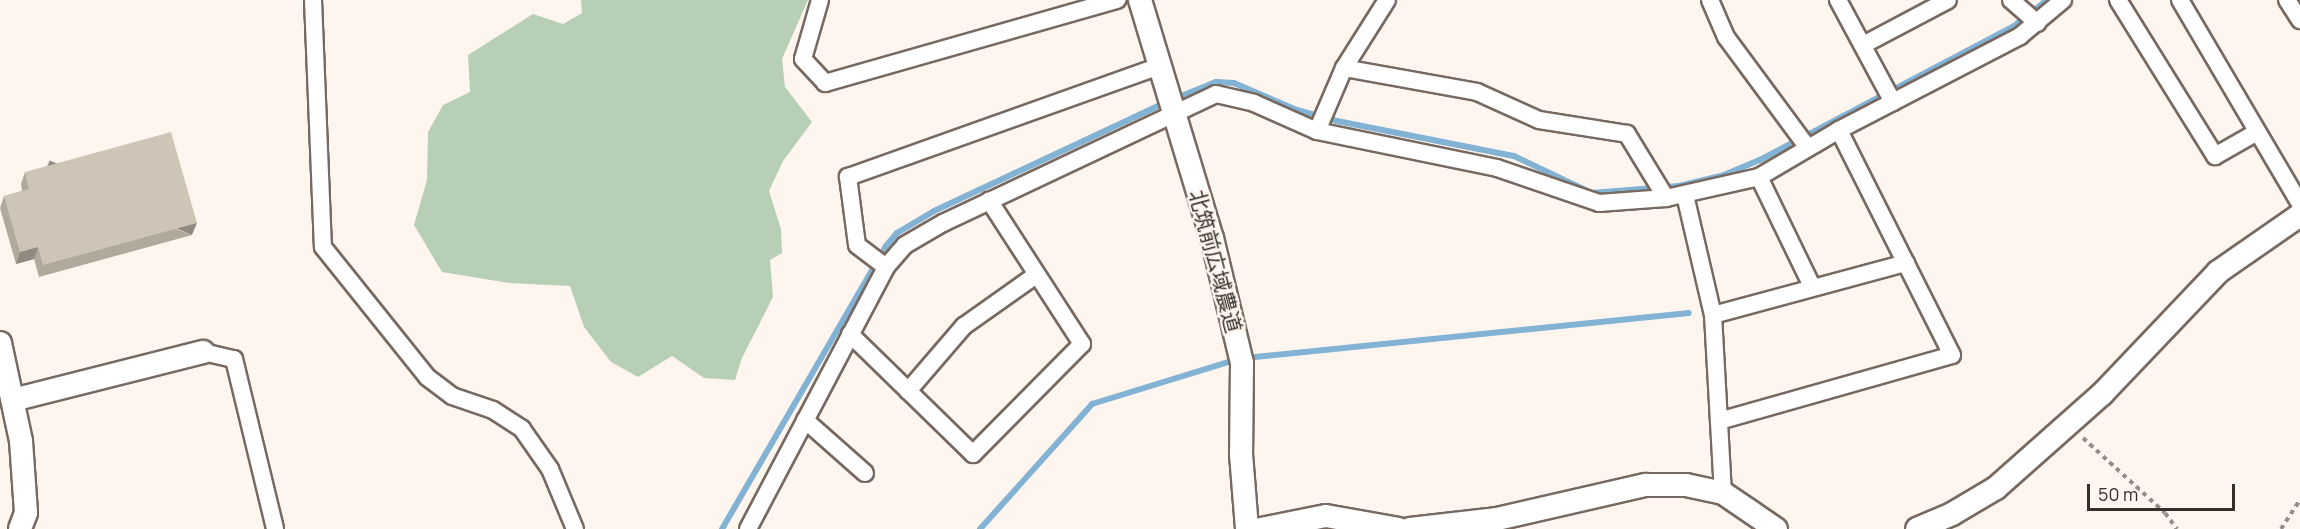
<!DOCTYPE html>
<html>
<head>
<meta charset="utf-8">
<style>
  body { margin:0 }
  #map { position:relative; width:2300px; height:529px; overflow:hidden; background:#fff5ef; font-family:Manrope,"Noto Sans JP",sans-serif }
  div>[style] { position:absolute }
  .green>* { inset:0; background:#b7cfb5 }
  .stream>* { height:6px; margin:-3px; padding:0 3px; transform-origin:3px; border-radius:3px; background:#82b2d4 }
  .path>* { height:4px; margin-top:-2px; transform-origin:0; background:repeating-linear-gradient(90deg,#958d88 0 4.5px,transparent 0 9px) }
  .roads { filter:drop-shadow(2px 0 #776960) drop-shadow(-2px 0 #776960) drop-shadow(0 2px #776960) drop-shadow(0 -2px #776960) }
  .street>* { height:16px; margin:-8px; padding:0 8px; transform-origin:8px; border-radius:8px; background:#fff }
  .secondary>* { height:22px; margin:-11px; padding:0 11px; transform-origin:11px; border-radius:11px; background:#fff }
  .wall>* { inset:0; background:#b2a99d }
  .shaded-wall>* { inset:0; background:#918a80; transform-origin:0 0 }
  .building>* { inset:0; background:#cfc5b7 }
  span { translate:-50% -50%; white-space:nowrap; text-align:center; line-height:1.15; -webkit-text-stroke:5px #fff5ef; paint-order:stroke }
  .street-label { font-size:21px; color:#352f2b }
  .scale { position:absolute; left:2087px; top:484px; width:148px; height:27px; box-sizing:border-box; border:3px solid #352f2b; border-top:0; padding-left:8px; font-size:18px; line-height:21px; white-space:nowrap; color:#352f2b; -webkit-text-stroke:4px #fff5ef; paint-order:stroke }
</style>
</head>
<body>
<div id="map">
  <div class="green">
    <i style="clip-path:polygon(581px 0,808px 0,782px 59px,785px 87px,812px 122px,783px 161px,769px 191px,781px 229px,782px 253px,770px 260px,773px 297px,742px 358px,735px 380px,704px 378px,672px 356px,638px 377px,611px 362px,584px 327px,570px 286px,509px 283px,442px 272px,414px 225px,427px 180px,428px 132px,443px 105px,470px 92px,468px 55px,533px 14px,563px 24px,582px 13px)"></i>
  </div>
  <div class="stream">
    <i style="left:1174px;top:99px;width:45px;rotate:-22deg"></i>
    <i style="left:1216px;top:82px;width:18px;rotate:3deg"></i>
    <i style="left:1234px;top:83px;width:69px;rotate:23.2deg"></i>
    <i style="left:1297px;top:110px;width:41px;rotate:15.4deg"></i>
    <i style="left:1337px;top:121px;width:180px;rotate:11.2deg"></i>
    <i style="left:1514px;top:156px;width:86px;rotate:25.4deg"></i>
    <i style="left:1592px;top:193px;width:87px;rotate:-4.6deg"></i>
    <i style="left:1679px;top:186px;width:46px;rotate:-13.7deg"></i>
    <i style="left:1724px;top:175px;width:39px;rotate:-23deg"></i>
    <i style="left:1760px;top:160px;width:287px;rotate:-27.8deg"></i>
    <i style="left:2014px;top:26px;width:42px;rotate:-38.2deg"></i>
    <i style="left:1245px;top:358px;width:446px;rotate:-5.8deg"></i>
    <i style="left:722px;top:529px;width:327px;rotate:-59.9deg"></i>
    <i style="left:886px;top:246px;width:17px;rotate:-50deg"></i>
    <i style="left:897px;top:233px;width:43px;rotate:-30.7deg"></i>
    <i style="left:934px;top:211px;width:255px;rotate:-25.1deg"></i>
    <i style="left:980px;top:529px;width:168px;rotate:-48.1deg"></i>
    <i style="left:1092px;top:404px;width:150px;rotate:-17.1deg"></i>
  </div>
  <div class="path">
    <i style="left:2083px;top:438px;width:111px;rotate:42.4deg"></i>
    <i style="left:2165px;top:513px;width:20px;rotate:53deg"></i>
    <i style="left:2281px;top:529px;width:35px;rotate:-57deg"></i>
  </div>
  <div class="roads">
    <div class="street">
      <i style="left:313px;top:0;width:247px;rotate:87.7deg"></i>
      <i style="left:323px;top:247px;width:166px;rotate:51.3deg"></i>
      <i style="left:427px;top:377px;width:31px;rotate:37deg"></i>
      <i style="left:452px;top:396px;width:43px;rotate:18.9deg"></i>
      <i style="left:493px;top:410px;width:35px;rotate:33deg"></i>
      <i style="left:522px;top:429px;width:49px;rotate:55deg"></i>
      <i style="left:550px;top:469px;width:65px;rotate:67.4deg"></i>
      <i style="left:820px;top:0;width:61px;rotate:106.1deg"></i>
      <i style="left:803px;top:59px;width:33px;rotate:47deg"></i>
      <i style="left:825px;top:83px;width:304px;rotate:-15.9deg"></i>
      <i style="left:1710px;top:0;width:40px;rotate:66.6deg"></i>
      <i style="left:1726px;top:37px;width:138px;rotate:53.5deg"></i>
      <i style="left:1838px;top:0;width:116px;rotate:61.7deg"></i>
      <i style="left:2011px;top:0;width:35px;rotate:41deg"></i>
      <i style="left:2118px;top:0;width:184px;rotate:58.1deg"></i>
      <i style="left:2215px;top:156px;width:48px;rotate:-29.7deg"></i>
      <i style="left:2180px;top:0;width:237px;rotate:59.5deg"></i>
      <i style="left:2287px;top:0;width:24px;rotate:57deg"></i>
      <i style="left:1863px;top:45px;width:96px;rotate:-27.9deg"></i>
      <i style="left:1344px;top:68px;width:135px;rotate:10.2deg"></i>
      <i style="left:1477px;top:92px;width:68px;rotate:24.3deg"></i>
      <i style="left:1539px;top:120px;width:89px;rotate:9deg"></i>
      <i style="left:1627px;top:134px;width:75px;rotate:58.6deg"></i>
      <i style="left:1317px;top:131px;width:69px;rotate:-66.8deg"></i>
      <i style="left:1344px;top:68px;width:80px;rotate:-57.7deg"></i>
      <i style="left:1759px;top:177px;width:123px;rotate:64.1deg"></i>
      <i style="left:1685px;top:195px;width:123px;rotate:76.9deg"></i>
      <i style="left:1713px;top:315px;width:178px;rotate:86.8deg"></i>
      <i style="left:886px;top:267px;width:36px;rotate:-143deg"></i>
      <i style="left:857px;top:245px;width:69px;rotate:-97.5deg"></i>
      <i style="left:848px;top:177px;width:331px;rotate:-19.6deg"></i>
      <i style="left:1713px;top:315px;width:200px;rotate:-15.1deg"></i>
      <i style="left:850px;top:334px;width:172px;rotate:44.3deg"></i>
      <i style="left:973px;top:454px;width:155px;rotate:-45.3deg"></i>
      <i style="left:1082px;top:344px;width:171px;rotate:-122.9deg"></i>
      <i style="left:203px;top:352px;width:32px;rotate:13deg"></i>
      <i style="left:234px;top:359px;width:175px;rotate:76.4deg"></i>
      <i style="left:908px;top:391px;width:86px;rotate:-49.3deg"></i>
      <i style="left:964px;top:326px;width:88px;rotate:-35.3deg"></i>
      <i style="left:805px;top:420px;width:80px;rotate:41.5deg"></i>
      <i style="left:1719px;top:421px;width:242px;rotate:-15.8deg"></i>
      <i style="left:1952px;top:355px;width:252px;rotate:-116.7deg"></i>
      <i style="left:748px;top:529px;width:296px;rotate:-62.2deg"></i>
      <i style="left:886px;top:267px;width:29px;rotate:-49deg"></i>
      <i style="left:905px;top:245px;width:44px;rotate:-30.1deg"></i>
      <i style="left:943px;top:223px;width:302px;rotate:-25.3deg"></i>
      <i style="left:1216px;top:94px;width:39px;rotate:13deg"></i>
      <i style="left:1254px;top:103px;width:69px;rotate:24deg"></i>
      <i style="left:1317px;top:131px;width:184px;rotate:11.6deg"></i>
      <i style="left:1497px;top:168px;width:108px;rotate:18.9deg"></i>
      <i style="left:1599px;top:203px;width:67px;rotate:-4.3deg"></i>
      <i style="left:1666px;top:198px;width:95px;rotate:-12.7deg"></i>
      <i style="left:1759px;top:177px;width:93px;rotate:-30.4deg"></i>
      <i style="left:1839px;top:130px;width:204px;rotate:-27.4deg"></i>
      <i style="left:2020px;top:36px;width:56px;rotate:-39.9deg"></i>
    </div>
    <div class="secondary">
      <i style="left:1140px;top:0;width:249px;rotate:73.2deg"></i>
      <i style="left:1212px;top:238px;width:129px;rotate:76.5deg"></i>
      <i style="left:1242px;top:363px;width:91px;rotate:90.6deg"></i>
      <i style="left:1241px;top:454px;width:75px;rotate:85.4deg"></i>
      <i style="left:0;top:343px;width:100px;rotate:77.9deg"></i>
      <i style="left:21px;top:441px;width:72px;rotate:86deg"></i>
      <i style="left:26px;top:513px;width:17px;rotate:111deg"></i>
      <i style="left:13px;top:400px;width:196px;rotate:-14.2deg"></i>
      <i style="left:1261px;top:529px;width:66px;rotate:-11.3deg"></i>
      <i style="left:1326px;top:516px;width:73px;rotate:10.2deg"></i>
      <i style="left:1410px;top:529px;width:88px;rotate:-6.6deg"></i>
      <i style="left:1497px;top:519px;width:153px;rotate:-12.9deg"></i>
      <i style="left:1646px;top:485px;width:40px"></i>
      <i style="left:1686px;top:485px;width:38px;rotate:12deg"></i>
      <i style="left:1723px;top:493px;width:64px;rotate:34.2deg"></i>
      <i style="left:1917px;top:529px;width:38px;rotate:-23deg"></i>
      <i style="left:1952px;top:514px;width:51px;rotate:-30.6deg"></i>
      <i style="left:1996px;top:488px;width:142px;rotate:-41.6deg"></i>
      <i style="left:2102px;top:394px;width:168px;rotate:-46.4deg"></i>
      <i style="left:2218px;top:272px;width:100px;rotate:-34.8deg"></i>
    </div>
  </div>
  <div class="wall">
    <i style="clip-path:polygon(25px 172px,192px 235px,39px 277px,34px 259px,16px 264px,0 208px,4px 196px,22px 191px,21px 184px)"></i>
  </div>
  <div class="shaded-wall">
    <i style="left:197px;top:223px;width:13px;height:160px;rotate:113deg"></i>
    <i style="clip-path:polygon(38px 247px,34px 259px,16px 264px,20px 252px)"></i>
  </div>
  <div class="building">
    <i style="clip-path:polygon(171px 132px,197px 223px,43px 265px,38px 247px,20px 252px,4px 196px,29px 189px,25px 172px)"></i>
  </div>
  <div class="street-label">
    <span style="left:1216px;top:261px;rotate:75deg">北筑前広域農道</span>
  </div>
  <div class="scale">50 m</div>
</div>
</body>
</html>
